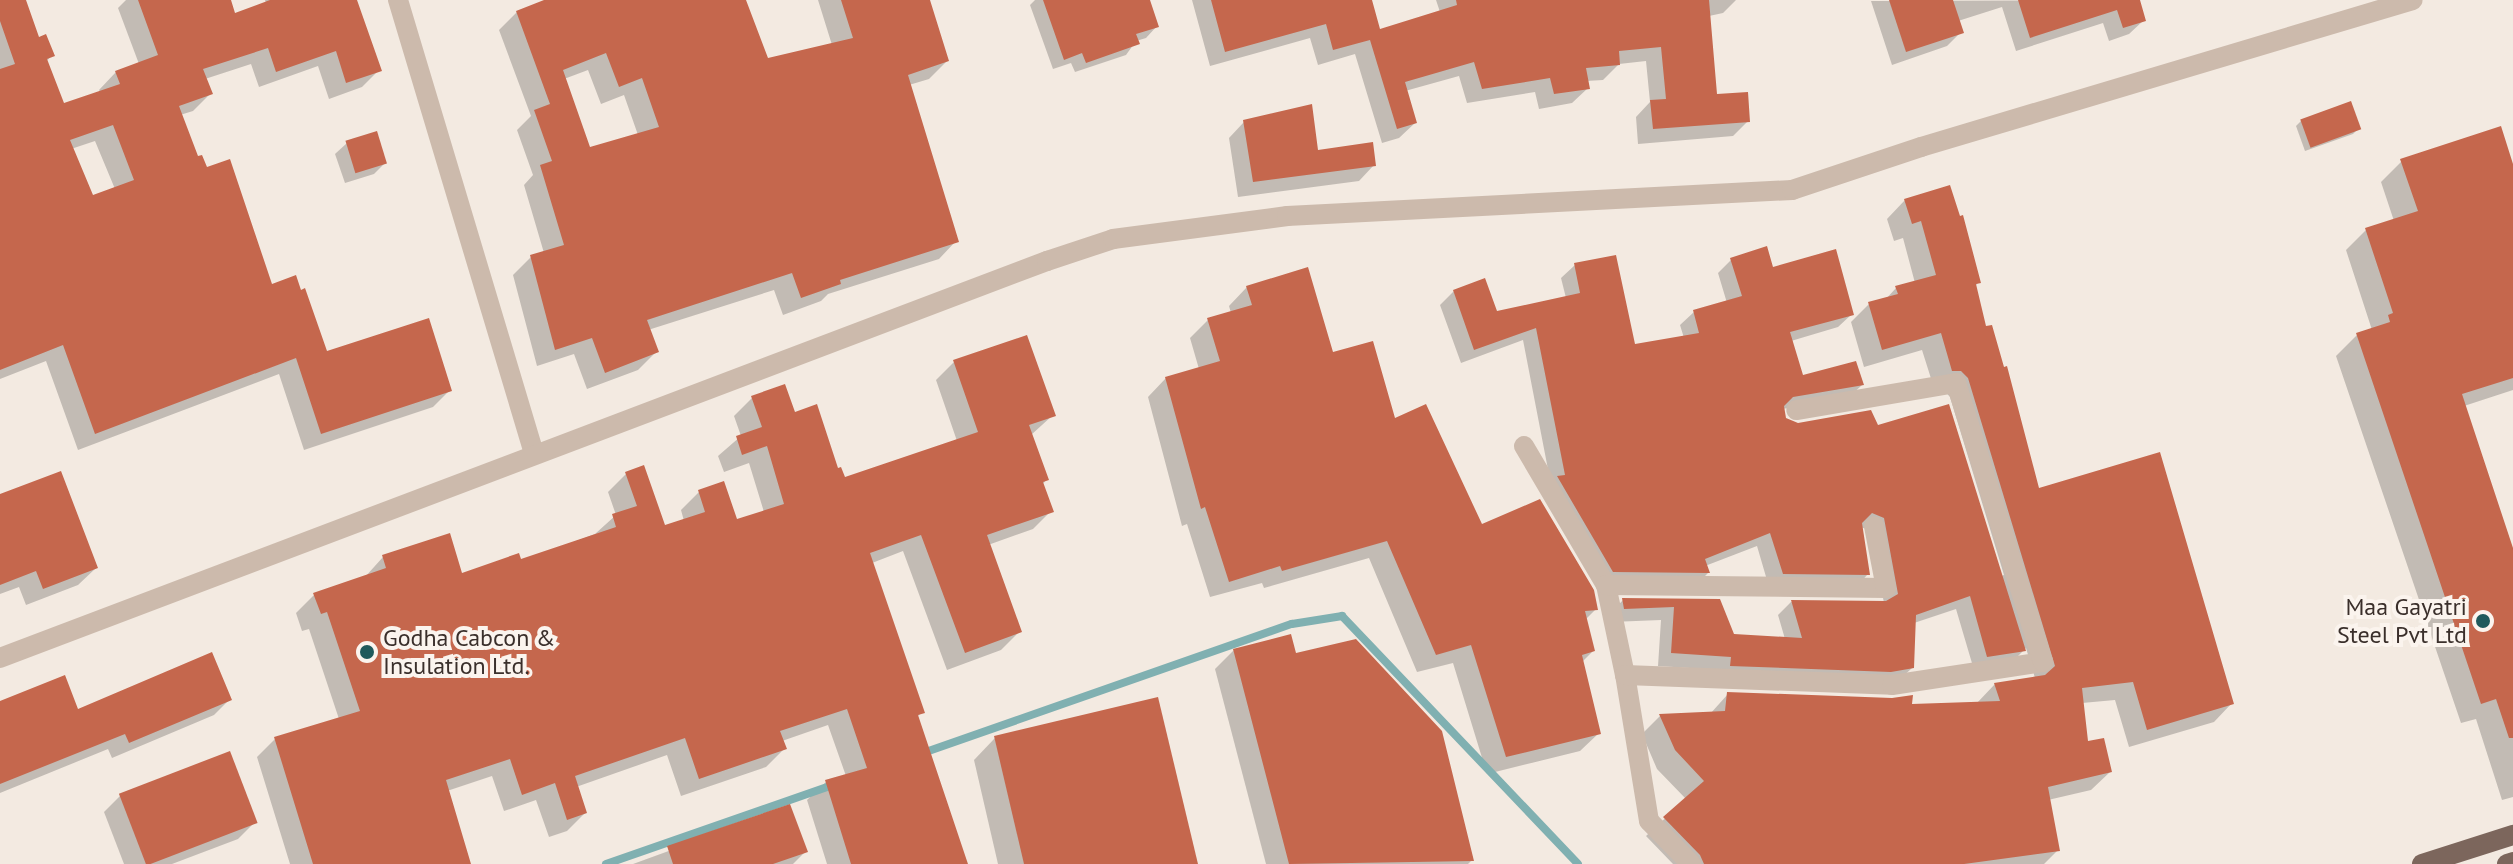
<!DOCTYPE html>
<html>
<head>
<meta charset="utf-8">
<style>
  body { margin:0 }
  #map { position:relative; width:2513px; height:864px; overflow:hidden; background:#f3eae1; font-family:"PT Sans",sans-serif }
  div>[style] { position:absolute }
  .shadow>* { inset:0; background:#0003 }
  .stream>* { height:8px; margin:-4px; padding:0 4px; transform-origin:4px; border-radius:4px; background:#80b0b1 }
  .building>* { inset:0; background:#c5674d; transform-origin:0 0 }
  .minor>* { height:20px; margin:-10px; padding:0 10px; transform-origin:10px; border-radius:10px; background:#ccbaac }
  .primary>* { height:20px; margin:-10px; padding:0 10px; transform-origin:10px; border-radius:10px; background:#7c665c }
  .dots>* { width:22px; height:22px; translate:-50% -50%; box-sizing:border-box; border:4px solid #fbf4ee; border-radius:50% }
  span { translate:-50% -50%; white-space:nowrap; text-align:center; line-height:1.15; -webkit-text-stroke:8px #fbf4ee; paint-order:stroke }
  .poi-label { font-size:24px; color:#3a2f2b }
  .right { translate:-100% -50%; text-align:right }
  .left { translate:0 -50%; text-align:left }
</style>
</head>
<body>
<div id="map">
  <div class="shadow">
    <i style="clip-path:polygon(evenodd,0 0,24px 0,38px 40px,52px 55px,46px 62px,62px 106px,101px 93px,99px 90px,116px 72px,139px 64px,118px 8px,126px 0,229px 0,234px 15px,266px 3px,265px 0,309px 0,379px 70px,362px 87px,329px 99px,318px 66px,259px 87px,251px 64px,205px 79px,210px 94px,193px 111px,180px 115px,197px 159px,270px 286px,325px 354px,450px 390px,433px 407px,304px 450px,279px 374px,78px 450px,46px 361px,0 379px,0 0,95px 141px,115px 189px,92px 198px,71px 149px,95px 141px)"></i>
    <i style="clip-path:polygon(evenodd,549px 0,744px 0,766px 61px,832px 45px,818px 0,928px 0,947px 61px,929px 79px,909px 85px,956px 241px,939px 259px,828px 294px,821px 301px,783px 315px,774px 290px,648px 330px,656px 352px,638px 370px,587px 389px,574px 354px,537px 366px,513px 275px,531px 257px,544px 253px,524px 185px,533px 175px,517px 130px,531px 116px,499px 30px,517px 12px,549px 0,588px 70px,601px 104px,624px 95px,638px 135px,589px 149px,564px 79px,588px 70px)"></i>
    <i style="clip-path:polygon(1035px 0,1148px 0,1157px 26px,1146px 38px,1136px 41px,1126px 55px,1075px 72px,1071px 63px,1053px 69px,1030px 5px)"></i>
    <i style="clip-path:polygon(1192px 0,1370px 0,1379px 31px,1440px 12px,1436px 0,1736px 0,1723px 13px,1709px 16px,1716px 97px,1748px 121px,1733px 136px,1638px 144px,1636px 117px,1650px 102px,1646px 61px,1619px 64px,1603px 80px,1586px 81px,1588px 88px,1572px 103px,1539px 109px,1535px 92px,1467px 103px,1459px 76px,1405px 91px,1415px 123px,1399px 138px,1382px 143px,1355px 54px,1318px 65px,1310px 38px,1210px 66px)"></i>
    <i style="clip-path:polygon(2137px 0,2144px 20px,2129px 34px,2109px 41px,2103px 23px,2016px 51px,2002px 7px,1958px 21px,1961px 32px,1947px 46px,1892px 65px,1871px 1px)"></i>
    <i style="clip-path:polygon(2302px 120px,2358px 129px,2353px 134px,2305px 151px,2296px 126px)"></i>
    <i style="clip-path:polygon(1244px 122px,1316px 152px,1374px 165px,1359px 181px,1238px 197px,1229px 138px)"></i>
    <i style="clip-path:polygon(347px 143px,385px 163px,374px 174px,345px 183px,335px 154px)"></i>
    <i style="clip-path:polygon(2402px 161px,2513px 170px,2513px 390px,2464px 406px,2513px 554px,2513px 797px,2502px 800px,2476px 719px,2461px 723px,2336px 356px,2357px 335px,2372px 330px,2346px 250px,2366px 230px,2394px 221px,2381px 182px)"></i>
    <i style="clip-path:polygon(1905px 200px,1979px 282px,1974px 287px,1984px 329px,2038px 491px,2232px 703px,2214px 722px,2129px 747px,2115px 700px,2082px 703px,2087px 744px,2110px 772px,2091px 790px,2048px 800px,2057px 851px,2044px 864px,1673px 864px,1646px 836px,1686px 799px,1657px 769px,1642px 734px,1660px 716px,1710px 714px,1728px 694px,1910px 706px,1976px 704px,1995px 684px,2035px 678px,2026px 648px,2010px 664px,1974px 670px,1956px 609px,1914px 623px,1912px 668px,1898px 681px,1658px 666px,1661px 620px,1611px 622px,1610px 614px,1623px 600px,1719px 601px,1732px 636px,1785px 639px,1778px 615px,1791px 602px,1884px 603px,1870px 530px,1860px 527px,1868px 574px,1855px 588px,1769px 587px,1757px 546px,1705px 566px,1708px 573px,1695px 586px,1600px 585px,1551px 485px,1523px 340px,1461px 363px,1440px 305px,1454px 291px,1496px 314px,1566px 298px,1561px 278px,1575px 265px,1633px 347px,1684px 338px,1680px 325px,1694px 312px,1727px 303px,1718px 273px,1731px 260px,1772px 269px,1852px 314px,1838px 327px,1791px 341px,1802px 377px,1862px 385px,1848px 398px,1782px 409px,1784px 419px,1798px 425px,1877px 427px,2001px 576px,2004px 575px,1950px 397px,1942px 388px,1934px 388px,1922px 350px,1864px 367px,1851px 322px,1869px 304px,1885px 300px,1896px 288px,1915px 283px,1903px 238px,1894px 241px,1887px 219px)"></i>
    <i style="clip-path:polygon(1247px 287px,1332px 354px,1394px 421px,1481px 527px,1596px 609px,1585px 620px,1593px 651px,1582px 662px,1599px 733px,1580px 751px,1487px 774px,1453px 663px,1417px 672px,1369px 558px,1264px 588px,1262px 583px,1210px 597px,1187px 524px,1182px 526px,1148px 397px,1166px 378px,1199px 369px,1190px 338px,1208px 320px,1231px 313px,1229px 306px)"></i>
    <i style="clip-path:polygon(954px 362px,1053px 415px,1031px 435px,1047px 479px,1042px 485px,1051px 511px,1033px 529px,988px 545px,1020px 631px,1001px 650px,947px 670px,903px 551px,872px 563px,922px 712px,917px 717px,966px 864px,827px 864px,807px 800px,826px 782px,846px 776px,828px 725px,782px 741px,784px 749px,766px 767px,681px 796px,667px 755px,576px 787px,585px 813px,567px 831px,549px 837px,536px 800px,504px 811px,492px 776px,447px 791px,469px 864px,290px 864px,257px 757px,275px 739px,339px 719px,309px 629px,302px 631px,296px 613px,314px 595px,365px 577px,383px 557px,461px 575px,520px 562px,595px 534px,616px 515px,608px 492px,626px 474px,664px 528px,684px 521px,681px 510px,699px 492px,736px 521px,764px 512px,749px 463px,724px 472px,718px 456px,741px 436px,734px 416px,752px 398px,794px 414px,843px 480px,957px 441px,936px 380px)"></i>
    <i style="clip-path:polygon(0 496px,96px 568px,78px 585px,26px 605px,19px 587px,0 594px)"></i>
    <i style="clip-path:polygon(1234px 650px,1295px 656px,1472px 860px,1468px 864px,1266px 864px,1215px 669px)"></i>
    <i style="clip-path:polygon(230px 699px,214px 715px,112px 758px,108px 749px,0 793px,0 703px,77px 712px)"></i>
    <i style="clip-path:polygon(995px 738px,1195px 864px,998px 864px,974px 760px)"></i>
    <i style="clip-path:polygon(121px 795px,255px 822px,238px 839px,172px 864px,124px 864px,104px 812px)"></i>
    <i style="clip-path:polygon(789px 807px,805px 852px,793px 864px,633px 864px)"></i>
  </div>
  <div class="stream">
    <i style="left:920px;top:754px;width:394px;rotate:-19.3deg"></i>
    <i style="left:1292px;top:624px;width:51px;rotate:-9.1deg"></i>
    <i style="left:1342px;top:616px;width:342px;rotate:46.4deg"></i>
    <i style="left:606px;top:864px;width:244px;rotate:-19.2deg"></i>
  </div>
  <div class="building">
    <i style="clip-path:polygon(evenodd,0 0,26px 0,39px 37px,46px 34px,55px 56px,47px 59px,64px 103px,120px 84px,115px 71px,158px 55px,138px 0,231px 0,235px 13px,270px 0,357px 0,382px 71px,346px 83px,336px 51px,276px 72px,268px 48px,203px 69px,213px 94px,179px 106px,198px 156px,202px 155px,207px 167px,230px 159px,272px 284px,296px 275px,301px 290px,305px 288px,327px 351px,429px 318px,452px 391px,321px 434px,296px 358px,95px 434px,63px 345px,0 370px,0 69px,15px 64px,0 21px,0 0,113px 125px,134px 180px,93px 195px,70px 140px,113px 125px)"></i>
    <i style="clip-path:polygon(evenodd,544px 0,746px 0,768px 58px,853px 38px,841px 0,930px 0,949px 61px,908px 75px,959px 242px,840px 280px,841px 284px,801px 298px,792px 273px,647px 320px,659px 352px,605px 373px,592px 338px,555px 350px,530px 255px,564px 245px,540px 165px,552px 161px,534px 110px,550px 104px,516px 11px,544px 0,606px 53px,619px 87px,642px 78px,659px 127px,590px 147px,563px 70px,606px 53px)"></i>
    <i style="clip-path:polygon(1043px 0,1150px 0,1159px 27px,1136px 34px,1140px 44px,1086px 63px,1082px 53px,1064px 60px)"></i>
    <i style="clip-path:polygon(1211px 0,1372px 0,1380px 29px,1457px 5px,1456px 0,1709px 0,1717px 94px,1748px 92px,1750px 122px,1653px 129px,1650px 100px,1666px 99px,1661px 47px,1619px 51px,1620px 65px,1586px 68px,1590px 89px,1554px 94px,1550px 78px,1482px 89px,1474px 62px,1405px 82px,1417px 123px,1397px 129px,1370px 40px,1333px 50px,1326px 24px,1225px 52px)"></i>
    <i style="clip-path:polygon(1889px 0,1953px 0,1964px 33px,1906px 52px)"></i>
    <i style="clip-path:polygon(2018px 0,2140px 0,2146px 21px,2123px 28px,2117px 10px,2030px 38px)"></i>
    <i style="left:2351px;top:101px;width:30px;height:54px;rotate:70deg"></i>
    <i style="clip-path:polygon(1312px 104px,1318px 150px,1373px 142px,1376px 166px,1253px 182px,1243px 120px)"></i>
    <i style="clip-path:polygon(2501px 126px,2513px 164px,2513px 378px,2462px 394px,2513px 548px,2513px 738px,2509px 738px,2496px 699px,2481px 704px,2356px 333px,2390px 322px,2388px 315px,2393px 313px,2365px 228px,2418px 211px,2400px 159px)"></i>
    <i style="left:377px;top:131px;width:34px;height:33px;rotate:73deg"></i>
    <i style="clip-path:polygon(1950px 185px,1960px 216px,1963px 215px,1981px 283px,1976px 284px,1986px 326px,1992px 325px,2004px 367px,2007px 366px,2039px 488px,2160px 452px,2234px 704px,2147px 730px,2133px 682px,2082px 688px,2088px 741px,2104px 738px,2112px 772px,2048px 787px,2060px 851px,1964px 864px,1704px 864px,1700px 855px,1663px 817px,1704px 781px,1675px 750px,1659px 714px,1725px 711px,1727px 692px,1892px 698px,1913px 695px,1912px 704px,2000px 701px,1994px 683px,2045px 675px,2055px 666px,1968px 378px,1961px 371px,1952px 371px,1941px 333px,1882px 350px,1868px 302px,1898px 294px,1895px 286px,1936px 275px,1921px 221px,1912px 224px,1904px 199px)"></i>
    <i style="clip-path:polygon(1767px 246px,1773px 267px,1836px 249px,1854px 315px,1790px 332px,1803px 375px,1856px 361px,1864px 385px,1793px 397px,1784px 406px,1786px 418px,1798px 423px,1871px 410px,1878px 425px,1949px 404px,2026px 651px,1987px 657px,1970px 596px,1916px 615px,1914px 668px,1891px 672px,1730px 666px,1731px 657px,1671px 653px,1674px 607px,1624px 609px,1622px 598px,1720px 599px,1734px 634px,1802px 638px,1791px 600px,1886px 601px,1898px 594px,1884px 518px,1872px 513px,1862px 523px,1870px 575px,1783px 574px,1770px 533px,1705px 559px,1710px 573px,1613px 572px,1557px 476px,1565px 475px,1536px 328px,1474px 350px,1453px 290px,1485px 278px,1497px 311px,1580px 293px,1574px 263px,1616px 255px,1635px 344px,1699px 333px,1693px 310px,1742px 296px,1730px 258px)"></i>
    <i style="clip-path:polygon(1308px 267px,1333px 352px,1373px 341px,1395px 418px,1426px 404px,1482px 524px,1540px 499px,1594px 590px,1598px 610px,1585px 611px,1595px 651px,1582px 655px,1601px 734px,1506px 757px,1471px 645px,1436px 655px,1387px 541px,1282px 571px,1280px 566px,1229px 582px,1205px 507px,1201px 509px,1165px 377px,1220px 361px,1207px 318px,1252px 305px,1246px 286px)"></i>
    <i style="clip-path:polygon(1027px 335px,1056px 416px,1029px 425px,1049px 480px,1043px 482px,1054px 512px,987px 535px,1022px 632px,965px 653px,921px 535px,870px 553px,925px 713px,918px 715px,968px 864px,851px 864px,825px 780px,867px 768px,847px 709px,780px 731px,787px 749px,699px 779px,685px 738px,575px 776px,587px 813px,567px 820px,555px 783px,522px 795px,510px 759px,446px 780px,471px 864px,313px 864px,274px 737px,360px 711px,327px 612px,321px 614px,313px 593px,386px 568px,382px 555px,450px 533px,462px 573px,519px 553px,521px 559px,616px 527px,612px 514px,637px 506px,625px 472px,644px 465px,665px 525px,705px 512px,698px 490px,724px 481px,737px 519px,784px 504px,767px 446px,742px 455px,736px 436px,762px 427px,751px 396px,785px 384px,795px 412px,817px 404px,838px 468px,841px 467px,845px 477px,978px 432px,953px 360px)"></i>
    <i style="clip-path:polygon(61px 471px,98px 568px,43px 589px,36px 571px,0 585px,0 494px)"></i>
    <i style="clip-path:polygon(1291px 634px,1296px 653px,1356px 639px,1442px 731px,1474px 861px,1289px 864px,1233px 649px)"></i>
    <i style="clip-path:polygon(212px 652px,232px 700px,129px 743px,125px 734px,0 784px,0 701px,65px 675px,78px 709px)"></i>
    <i style="clip-path:polygon(1158px 697px,1198px 864px,1024px 864px,994px 736px)"></i>
    <i style="left:230px;top:751px;width:77px;height:119px;rotate:69deg"></i>
    <i style="clip-path:polygon(790px 804px,808px 852px,773px 864px,673px 864px,667px 846px)"></i>
  </div>
  <div class="minor">
    <i style="left:398px;top:0;width:474px;rotate:73.3deg"></i>
    <i style="left:1524px;top:446px;width:161px;rotate:59.5deg"></i>
    <i style="left:1606px;top:585px;width:92px;rotate:78.1deg"></i>
    <i style="left:1606px;top:585px;width:280px;rotate:0.6deg"></i>
    <i style="left:1886px;top:588px;width:63px;rotate:-101deg"></i>
    <i style="left:0;top:658px;width:1120px;rotate:-20.77deg"></i>
    <i style="left:1047px;top:261px;width:70px;rotate:-18.4deg"></i>
    <i style="left:1113px;top:239px;width:176px;rotate:-7.5deg"></i>
    <i style="left:1287px;top:216px;width:506px;rotate:-2.95deg"></i>
    <i style="left:1792px;top:190px;width:136px;rotate:-18.4deg"></i>
    <i style="left:1921px;top:147px;width:513px;rotate:-16.64deg"></i>
    <i style="left:1691px;top:864px;width:60px;rotate:-134.3deg"></i>
    <i style="left:1649px;top:821px;width:148px;rotate:-99.3deg"></i>
    <i style="left:1625px;top:675px;width:267px;rotate:2.1deg"></i>
    <i style="left:1892px;top:685px;width:153px;rotate:-8.7deg"></i>
    <i style="left:2043px;top:662px;width:292px;rotate:-107.3deg"></i>
    <i style="left:1956px;top:383px;width:162px;rotate:170.4deg"></i>
  </div>
  <div class="primary">
    <i style="left:2422px;top:864px;width:96px;rotate:-17.7deg"></i>
    <i style="left:2507px;top:864px;width:6px;rotate:-18deg"></i>
  </div>
  <div class="dots">
    <i style="left:2483px;top:621px;background:#205a5c"></i>
    <i style="left:367px;top:652px;background:#205a5c"></i>
  </div>
  <div class="poi-label">
    <span class="right" style="left:2467px;top:621px">Maa Gayatri<br>Steel Pvt Ltd</span>
    <span class="left" style="left:383px;top:652px">Godha Cabcon &amp;<br>Insulation Ltd.</span>
  </div>
</div>
</body>
</html>
